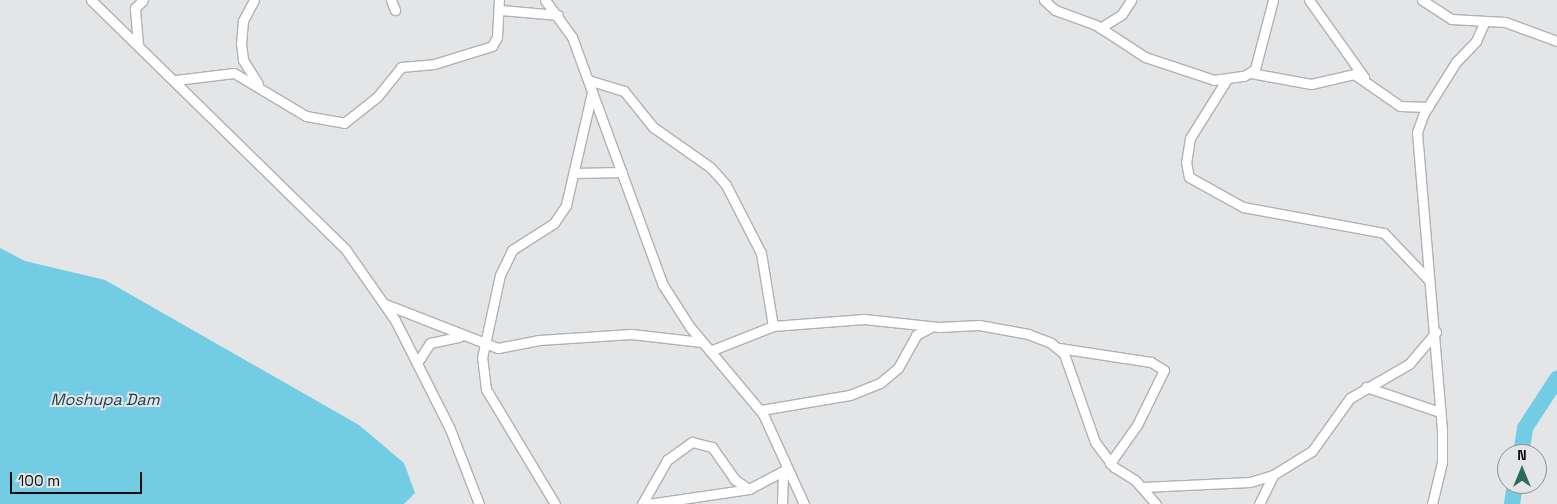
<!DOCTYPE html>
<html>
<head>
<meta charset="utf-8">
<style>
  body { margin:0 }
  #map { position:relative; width:1557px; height:504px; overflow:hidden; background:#e4e5e7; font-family:"Space Grotesk",sans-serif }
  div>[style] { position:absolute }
  .water>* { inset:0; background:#72cce3 }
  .river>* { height:16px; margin:-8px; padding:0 8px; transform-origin:8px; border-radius:8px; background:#72cce3 }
  .roads { filter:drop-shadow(1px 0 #b0b1b3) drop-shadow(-1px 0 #b0b1b3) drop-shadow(0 1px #b0b1b3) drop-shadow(0 -1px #b0b1b3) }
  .street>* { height:9px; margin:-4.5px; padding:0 4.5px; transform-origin:4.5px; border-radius:4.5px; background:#fff }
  span { translate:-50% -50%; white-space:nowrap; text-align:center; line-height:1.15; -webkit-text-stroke:4px #e4e5e7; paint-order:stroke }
  .water-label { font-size:16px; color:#153f49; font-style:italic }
  .north { position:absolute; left:1497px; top:444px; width:50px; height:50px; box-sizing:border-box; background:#e4e5e7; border:1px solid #8e8f91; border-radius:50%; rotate:0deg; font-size:14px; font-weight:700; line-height:20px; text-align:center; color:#0e0e0f }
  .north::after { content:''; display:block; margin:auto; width:18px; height:22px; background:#2a6d5d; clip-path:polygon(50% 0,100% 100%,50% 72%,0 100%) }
  .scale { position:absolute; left:10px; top:472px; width:132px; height:22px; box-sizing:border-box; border:2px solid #0e0e0f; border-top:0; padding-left:6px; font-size:15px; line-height:18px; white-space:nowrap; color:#0e0e0f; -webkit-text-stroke:4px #e4e5e7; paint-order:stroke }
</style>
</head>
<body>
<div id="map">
  <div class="water">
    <i style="clip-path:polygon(0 248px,25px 261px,105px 280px,359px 425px,404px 463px,415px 493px,404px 504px,0 504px)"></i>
  </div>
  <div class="river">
    <i style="left:1521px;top:454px;width:26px;rotate:-81deg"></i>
    <i style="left:1525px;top:428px;width:59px;rotate:-56.9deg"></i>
    <i style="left:1512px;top:504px;width:20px;rotate:-81deg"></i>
  </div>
  <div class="roads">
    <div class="street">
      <i style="left:91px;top:0;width:357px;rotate:44.4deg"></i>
      <i style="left:346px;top:250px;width:85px;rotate:55deg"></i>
      <i style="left:395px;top:320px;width:122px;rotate:63.2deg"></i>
      <i style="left:450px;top:429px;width:80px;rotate:68.9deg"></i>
      <i style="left:254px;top:0;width:24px;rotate:118deg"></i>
      <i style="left:243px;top:21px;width:22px;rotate:95deg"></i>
      <i style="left:241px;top:43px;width:17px;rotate:83deg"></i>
      <i style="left:243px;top:60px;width:28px;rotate:58deg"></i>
      <i style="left:391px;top:0;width:11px;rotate:68deg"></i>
      <i style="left:545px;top:0;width:46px;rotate:53.9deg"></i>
      <i style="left:572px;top:37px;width:264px;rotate:69.9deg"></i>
      <i style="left:663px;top:285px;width:50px;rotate:57.3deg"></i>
      <i style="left:690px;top:327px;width:114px;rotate:50deg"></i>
      <i style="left:763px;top:414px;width:99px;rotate:65.5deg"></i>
      <i style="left:1044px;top:0;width:15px;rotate:42deg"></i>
      <i style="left:1055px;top:10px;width:44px;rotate:20.1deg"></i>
      <i style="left:1096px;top:25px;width:59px;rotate:33.1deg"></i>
      <i style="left:1145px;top:57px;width:73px;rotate:18.4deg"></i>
      <i style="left:1214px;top:80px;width:30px;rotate:-8deg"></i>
      <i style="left:1244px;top:76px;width:13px;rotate:-32deg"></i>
      <i style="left:1255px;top:69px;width:71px;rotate:-75.4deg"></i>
      <i style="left:1309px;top:0;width:95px;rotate:54.5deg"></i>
      <i style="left:1422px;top:0;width:35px;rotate:33deg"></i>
      <i style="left:1451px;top:19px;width:54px;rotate:3.2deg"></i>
      <i style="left:1505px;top:22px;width:55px;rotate:20.1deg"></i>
      <i style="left:501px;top:10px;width:57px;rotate:5deg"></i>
      <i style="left:1100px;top:28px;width:26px;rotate:-32deg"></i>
      <i style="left:1122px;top:14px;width:17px;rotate:-57deg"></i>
      <i style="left:138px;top:44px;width:36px;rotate:-95deg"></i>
      <i style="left:135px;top:8px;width:11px;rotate:-45deg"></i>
      <i style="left:1251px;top:73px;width:61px;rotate:10.4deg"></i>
      <i style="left:1311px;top:84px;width:44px;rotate:-13.1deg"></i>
      <i style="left:1354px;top:74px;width:56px;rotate:34.8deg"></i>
      <i style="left:1400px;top:106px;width:28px;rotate:2deg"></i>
      <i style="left:1227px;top:79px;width:70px;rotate:122.1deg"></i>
      <i style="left:1190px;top:138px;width:24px;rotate:99deg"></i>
      <i style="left:1186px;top:162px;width:15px;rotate:79deg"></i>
      <i style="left:1189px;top:177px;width:62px;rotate:29.1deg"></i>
      <i style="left:1243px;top:207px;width:143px;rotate:10.4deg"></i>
      <i style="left:1384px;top:233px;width:64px;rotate:46.3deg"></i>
      <i style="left:176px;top:80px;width:58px;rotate:-6.9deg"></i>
      <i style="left:234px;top:73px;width:84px;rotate:30.8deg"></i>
      <i style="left:306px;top:116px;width:39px;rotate:10deg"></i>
      <i style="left:344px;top:123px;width:42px;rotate:-38.2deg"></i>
      <i style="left:377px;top:97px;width:38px;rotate:-51deg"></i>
      <i style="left:401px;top:67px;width:33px;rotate:-5deg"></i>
      <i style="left:434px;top:64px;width:61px;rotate:-17.2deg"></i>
      <i style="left:492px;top:46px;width:10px;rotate:-61deg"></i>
      <i style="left:497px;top:37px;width:37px;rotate:-87deg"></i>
      <i style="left:588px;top:80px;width:38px;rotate:17deg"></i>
      <i style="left:624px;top:91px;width:46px;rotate:51.1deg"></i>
      <i style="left:653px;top:127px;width:70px;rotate:35.1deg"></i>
      <i style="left:710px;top:167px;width:24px;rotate:48deg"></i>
      <i style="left:726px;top:185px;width:76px;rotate:62.8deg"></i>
      <i style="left:761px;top:253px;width:74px;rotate:80.7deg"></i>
      <i style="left:575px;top:173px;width:47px;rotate:-1.2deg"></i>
      <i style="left:385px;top:304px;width:121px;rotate:21.3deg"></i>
      <i style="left:498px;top:348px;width:42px;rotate:-11deg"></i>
      <i style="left:539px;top:340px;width:92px;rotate:-3.7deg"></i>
      <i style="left:631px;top:334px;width:71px;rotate:6.4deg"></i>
      <i style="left:1059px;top:348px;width:93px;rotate:8.7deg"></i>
      <i style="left:1151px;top:362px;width:15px;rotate:32deg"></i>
      <i style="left:1164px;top:370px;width:61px;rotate:116.1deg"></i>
      <i style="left:1137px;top:425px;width:47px;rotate:125.4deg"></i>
      <i style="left:710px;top:351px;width:68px;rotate:-21.6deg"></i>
      <i style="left:773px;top:326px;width:91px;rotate:-4.4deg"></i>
      <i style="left:864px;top:319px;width:75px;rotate:6.1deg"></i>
      <i style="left:939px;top:327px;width:40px;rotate:-2.9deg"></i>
      <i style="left:979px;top:325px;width:50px;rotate:10.4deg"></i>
      <i style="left:1028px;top:334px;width:25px;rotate:21deg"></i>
      <i style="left:1051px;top:343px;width:17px;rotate:40deg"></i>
      <i style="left:1064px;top:354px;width:93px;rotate:70.6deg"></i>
      <i style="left:1095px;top:442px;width:31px;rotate:53deg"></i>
      <i style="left:1114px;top:467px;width:25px;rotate:32deg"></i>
      <i style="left:1135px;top:480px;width:32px;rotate:49deg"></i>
      <i style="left:417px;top:363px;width:24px;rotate:-57deg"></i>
      <i style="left:430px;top:343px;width:30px;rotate:-12deg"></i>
      <i style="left:1366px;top:387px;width:78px;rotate:18.7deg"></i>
      <i style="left:761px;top:410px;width:90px;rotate:-9.6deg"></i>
      <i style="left:850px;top:395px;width:32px;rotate:-22deg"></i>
      <i style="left:880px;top:383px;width:23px;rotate:-40deg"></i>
      <i style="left:898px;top:368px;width:38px;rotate:-61deg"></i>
      <i style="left:916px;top:335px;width:15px;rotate:-28deg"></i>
      <i style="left:1143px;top:487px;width:107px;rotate:-2.7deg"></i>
      <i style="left:1250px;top:482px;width:24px;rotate:-17deg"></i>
      <i style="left:555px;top:504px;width:134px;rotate:-121deg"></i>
      <i style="left:486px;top:389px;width:31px;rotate:-97deg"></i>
      <i style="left:482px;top:358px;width:85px;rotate:-77.8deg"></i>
      <i style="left:500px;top:275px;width:28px;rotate:-64deg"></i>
      <i style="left:512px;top:250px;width:50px;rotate:-32.7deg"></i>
      <i style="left:554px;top:223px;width:22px;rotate:-56deg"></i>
      <i style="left:566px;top:205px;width:116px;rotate:-77deg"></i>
      <i style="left:642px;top:504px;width:51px;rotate:-60.4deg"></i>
      <i style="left:667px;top:460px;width:31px;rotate:-36deg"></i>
      <i style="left:692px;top:442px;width:21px;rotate:14deg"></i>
      <i style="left:712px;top:447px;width:39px;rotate:55deg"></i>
      <i style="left:734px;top:479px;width:18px;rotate:34deg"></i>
      <i style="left:648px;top:504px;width:102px;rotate:-8.4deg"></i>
      <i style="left:749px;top:489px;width:38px;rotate:-28deg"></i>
      <i style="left:782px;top:504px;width:33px;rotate:-88deg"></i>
      <i style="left:783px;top:471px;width:4px;rotate:-27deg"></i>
      <i style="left:1259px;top:504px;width:32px;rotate:-64deg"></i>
      <i style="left:1273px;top:475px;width:46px;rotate:-31.6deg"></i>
      <i style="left:1312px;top:451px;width:65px;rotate:-54.4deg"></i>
      <i style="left:1350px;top:398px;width:68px;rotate:-30deg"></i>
      <i style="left:1409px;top:364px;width:42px;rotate:-49.8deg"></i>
      <i style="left:1432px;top:504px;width:43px;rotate:-76.6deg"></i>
      <i style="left:1442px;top:462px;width:32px;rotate:-90deg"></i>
      <i style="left:1442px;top:430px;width:299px;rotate:-94.8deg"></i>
      <i style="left:1417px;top:132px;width:20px;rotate:-70deg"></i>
      <i style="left:1424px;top:113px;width:60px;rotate:-57.9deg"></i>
      <i style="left:1456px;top:62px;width:29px;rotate:-46deg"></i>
      <i style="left:1476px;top:41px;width:20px;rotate:-66deg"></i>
    </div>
  </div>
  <div class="water-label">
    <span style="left:105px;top:400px">Moshupa Dam</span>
  </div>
  <div class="north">N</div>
  <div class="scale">100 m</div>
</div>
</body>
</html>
